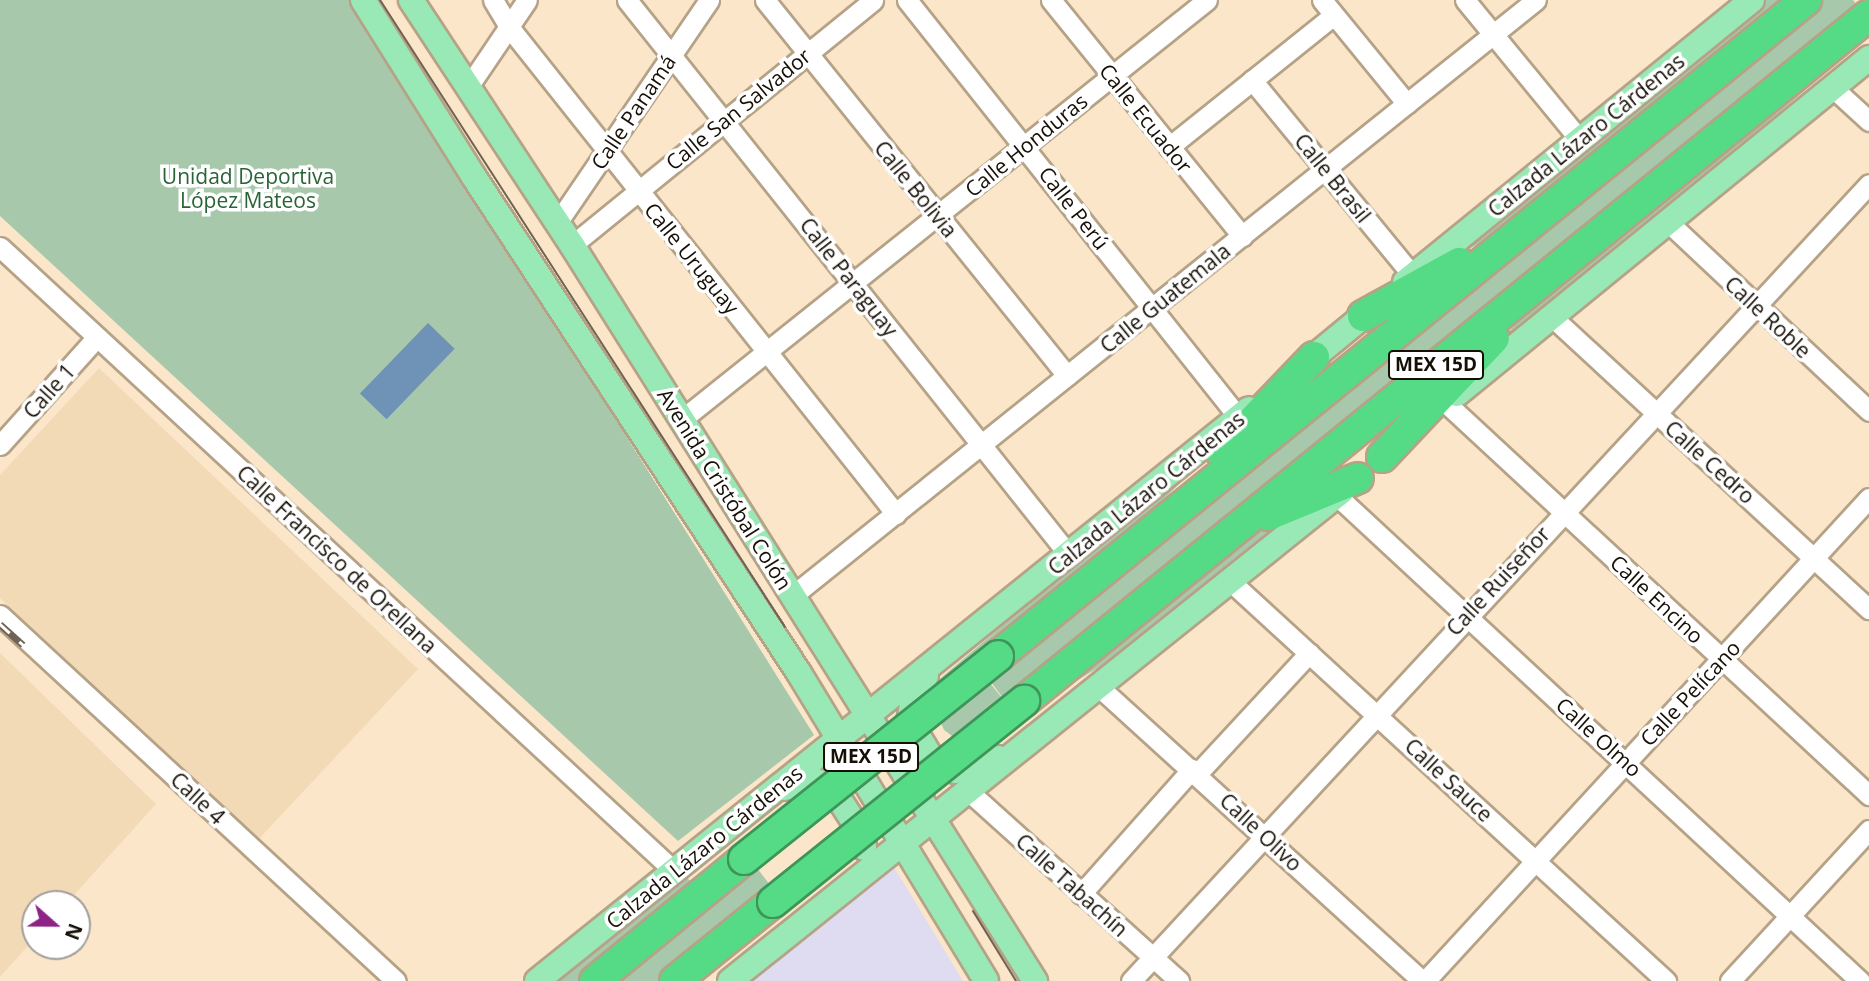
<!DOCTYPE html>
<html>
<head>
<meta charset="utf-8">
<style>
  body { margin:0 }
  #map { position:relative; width:1869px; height:981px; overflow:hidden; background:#fbe6ca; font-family:"Open Sans",sans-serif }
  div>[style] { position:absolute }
  .built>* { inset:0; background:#f3dab7 }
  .education>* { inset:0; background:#dfdcf2 }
  .green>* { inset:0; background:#a8c8ac }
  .water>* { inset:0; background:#6f93b7; transform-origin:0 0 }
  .roads { filter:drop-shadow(2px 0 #b5a287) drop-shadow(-2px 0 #b5a287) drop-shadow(0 2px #b5a287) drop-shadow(0 -2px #b5a287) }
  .minor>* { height:19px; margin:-9.5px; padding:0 9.5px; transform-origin:9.5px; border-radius:9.5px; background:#fff }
  .major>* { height:24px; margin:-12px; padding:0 12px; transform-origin:12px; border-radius:12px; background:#99e9b6 }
  .highway>* { height:30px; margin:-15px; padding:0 15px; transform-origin:15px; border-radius:15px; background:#55db85 }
  .tram>* { height:2px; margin:-1px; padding:0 1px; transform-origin:1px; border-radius:1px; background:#6f6353 }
  .rail>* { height:7px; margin-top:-3.5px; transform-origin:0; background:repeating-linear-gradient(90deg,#fff 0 13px,#6f6353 0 26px); box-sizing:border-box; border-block:2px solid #6f6353 }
  .bridges { filter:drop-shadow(2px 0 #3f9459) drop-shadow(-2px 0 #3f9459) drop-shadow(0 2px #3f9459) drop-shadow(0 -2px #3f9459) }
  .highway-bridge>* { height:30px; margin:-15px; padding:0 15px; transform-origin:15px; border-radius:15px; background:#55db85 }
  span { translate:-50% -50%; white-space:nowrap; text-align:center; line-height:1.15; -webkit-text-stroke:7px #fff; paint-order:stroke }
  .shield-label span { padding:2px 5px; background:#fff; border:2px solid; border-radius:5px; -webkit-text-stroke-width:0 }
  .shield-label { font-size:19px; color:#150f06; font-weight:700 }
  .street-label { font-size:21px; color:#150f06 }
  .park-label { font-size:21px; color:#296436 }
  .north { position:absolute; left:21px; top:890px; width:70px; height:70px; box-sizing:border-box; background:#fff; border:2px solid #a19f9b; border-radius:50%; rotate:111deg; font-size:19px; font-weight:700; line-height:28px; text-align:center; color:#150f06 }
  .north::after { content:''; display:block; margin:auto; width:24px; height:32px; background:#8e2386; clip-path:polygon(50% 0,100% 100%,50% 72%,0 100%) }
</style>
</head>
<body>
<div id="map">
  <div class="built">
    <i style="clip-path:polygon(99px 368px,418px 669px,257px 841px,0 598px,0 475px)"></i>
    <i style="clip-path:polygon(0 653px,156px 804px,66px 904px,35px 904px,35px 938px,0 977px)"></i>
  </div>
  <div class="education">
    <i style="clip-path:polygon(891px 862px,963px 981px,752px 981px,797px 943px)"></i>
  </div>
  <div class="green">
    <i style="clip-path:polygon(0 0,352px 0,814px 735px,678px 841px,0 216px)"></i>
    <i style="clip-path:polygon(1761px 0,1783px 0,1511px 225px,1418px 278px)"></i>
    <i style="clip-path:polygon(1823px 0,1853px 0,1857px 5px,1003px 698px,988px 678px)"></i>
    <i style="clip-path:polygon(1869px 26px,1869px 37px,1483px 360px,1581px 252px)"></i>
    <i style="clip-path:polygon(1234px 429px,1137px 526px,902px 711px)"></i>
    <i style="clip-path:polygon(1295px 515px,1101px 666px,1012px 720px,1242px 535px)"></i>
    <i style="clip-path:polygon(973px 662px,1015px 714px,971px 750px,944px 730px,930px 697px)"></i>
    <i style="clip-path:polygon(754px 864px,773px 889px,660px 981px,610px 981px)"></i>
    <i style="clip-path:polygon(686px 877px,695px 885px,579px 981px,553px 981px)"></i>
  </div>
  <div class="water">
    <i style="left:428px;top:323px;width:37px;height:98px;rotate:44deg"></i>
  </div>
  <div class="roads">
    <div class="minor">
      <i style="left:493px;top:0;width:31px;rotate:59deg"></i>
      <i style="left:509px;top:27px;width:622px;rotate:51.53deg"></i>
      <i style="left:627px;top:0;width:709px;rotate:51.47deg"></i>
      <i style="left:765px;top:0;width:482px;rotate:51.2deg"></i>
      <i style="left:907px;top:0;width:534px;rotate:51.54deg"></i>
      <i style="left:1051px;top:0;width:304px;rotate:51deg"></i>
      <i style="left:1322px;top:0;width:134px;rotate:50.7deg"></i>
      <i style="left:1465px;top:0;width:181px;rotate:50.6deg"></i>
      <i style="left:1252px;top:80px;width:254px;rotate:50.6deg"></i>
      <i style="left:468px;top:87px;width:105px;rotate:-55.9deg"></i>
      <i style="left:1833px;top:88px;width:49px;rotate:42.5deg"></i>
      <i style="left:1169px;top:147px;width:211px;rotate:-38.7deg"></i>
      <i style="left:1668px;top:222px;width:276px;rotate:43.2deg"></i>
      <i style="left:557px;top:223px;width:270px;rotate:-55.7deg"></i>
      <i style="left:572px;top:245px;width:388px;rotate:-39.1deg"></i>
      <i style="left:0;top:247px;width:919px;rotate:42.79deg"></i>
      <i style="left:1550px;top:315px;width:434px;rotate:42.7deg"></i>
      <i style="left:1446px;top:403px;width:577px;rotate:42.82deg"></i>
      <i style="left:681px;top:420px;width:673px;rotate:-38.61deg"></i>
      <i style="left:0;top:445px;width:145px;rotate:-48.1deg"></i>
      <i style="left:1336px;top:495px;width:715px;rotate:42.85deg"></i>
      <i style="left:1230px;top:581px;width:592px;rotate:42.53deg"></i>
      <i style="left:792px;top:596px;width:953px;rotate:-38.7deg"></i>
      <i style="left:0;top:615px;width:539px;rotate:42.75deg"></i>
      <i style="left:1098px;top:686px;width:438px;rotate:42.3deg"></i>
      <i style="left:1197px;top:774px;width:165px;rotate:-47.2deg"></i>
      <i style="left:966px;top:789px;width:287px;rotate:42deg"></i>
      <i style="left:1081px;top:894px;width:167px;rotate:-48.4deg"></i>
      <i style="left:1131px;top:981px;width:1086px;rotate:-47.2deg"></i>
      <i style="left:1425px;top:981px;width:656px;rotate:-47.41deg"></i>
      <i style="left:1730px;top:981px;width:205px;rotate:-47.4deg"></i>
    </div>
    <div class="major">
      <i style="left:363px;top:0;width:209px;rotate:57.9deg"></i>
      <i style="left:474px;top:177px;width:593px;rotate:56.77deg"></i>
      <i style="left:799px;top:673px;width:360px;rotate:58.7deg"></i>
      <i style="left:411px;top:0;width:293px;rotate:56.7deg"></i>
      <i style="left:572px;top:245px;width:870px;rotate:57.83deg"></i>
      <i style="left:1405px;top:282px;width:447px;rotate:-39.1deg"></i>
      <i style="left:1299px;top:369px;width:101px;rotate:-39.4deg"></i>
      <i style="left:1457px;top:394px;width:532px;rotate:-39.2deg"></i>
      <i style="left:926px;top:676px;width:26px;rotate:119deg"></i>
      <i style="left:913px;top:699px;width:22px;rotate:100deg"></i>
      <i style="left:909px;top:721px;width:50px;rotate:58.8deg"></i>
      <i style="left:935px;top:764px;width:21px;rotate:19deg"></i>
      <i style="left:955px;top:771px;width:45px;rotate:-16.8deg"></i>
      <i style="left:784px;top:788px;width:33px;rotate:-12deg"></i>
      <i style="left:816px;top:781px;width:15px;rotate:16deg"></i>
      <i style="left:830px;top:785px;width:61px;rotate:57.1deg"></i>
      <i style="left:863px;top:836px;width:12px;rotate:85deg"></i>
      <i style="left:537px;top:981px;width:913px;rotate:-38.78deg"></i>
      <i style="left:730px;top:981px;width:783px;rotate:-38.67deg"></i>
    </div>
    <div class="highway">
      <i style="left:1363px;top:316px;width:110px;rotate:-28.9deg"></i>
      <i style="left:1222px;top:453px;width:133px;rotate:-46.2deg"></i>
      <i style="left:1382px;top:457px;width:163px;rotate:-46.7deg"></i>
      <i style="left:1268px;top:515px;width:97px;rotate:-22.3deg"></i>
      <i style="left:998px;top:656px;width:1041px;rotate:-39.07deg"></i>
      <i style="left:1024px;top:701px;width:1088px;rotate:-39.07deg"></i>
      <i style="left:595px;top:981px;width:193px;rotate:-39.3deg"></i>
      <i style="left:675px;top:981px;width:126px;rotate:-38.9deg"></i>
    </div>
  </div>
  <div class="tram">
    <i style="left:380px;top:0;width:746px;rotate:57.14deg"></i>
    <i style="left:973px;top:911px;width:82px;rotate:58.4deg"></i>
  </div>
  <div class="rail">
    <i style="left:0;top:624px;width:31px;rotate:42deg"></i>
  </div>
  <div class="bridges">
    <div class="highway-bridge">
      <i style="left:744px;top:859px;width:325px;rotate:-38.6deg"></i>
      <i style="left:773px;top:902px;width:322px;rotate:-38.7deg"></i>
    </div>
  </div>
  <div class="shield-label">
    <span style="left:1436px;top:365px">MEX 15D</span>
    <span style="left:871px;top:757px">MEX 15D</span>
  </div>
  <div class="street-label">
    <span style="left:738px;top:109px;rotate:-39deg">Calle San Salvador</span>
    <span style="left:633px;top:112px;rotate:-56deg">Calle Panamá</span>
    <span style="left:1146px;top:118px;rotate:51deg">Calle Ecuador</span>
    <span style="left:1586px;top:135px;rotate:-39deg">Calzada Lázaro Cárdenas</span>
    <span style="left:1026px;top:145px;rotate:-39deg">Calle Honduras</span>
    <span style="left:1333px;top:178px;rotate:51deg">Calle Brasil</span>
    <span style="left:916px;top:189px;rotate:51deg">Calle Bolivia</span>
    <span style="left:1074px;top:208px;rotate:52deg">Calle Perú</span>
    <span style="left:692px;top:258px;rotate:51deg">Calle Uruguay</span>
    <span style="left:849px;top:277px;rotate:52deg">Calle Paraguay</span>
    <span style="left:1165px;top:298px;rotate:-39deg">Calle Guatemala</span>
    <span style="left:1768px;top:317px;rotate:43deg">Calle Roble</span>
    <span style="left:49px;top:391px;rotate:-48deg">Calle 1</span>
    <span style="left:1710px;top:462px;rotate:42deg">Calle Cedro</span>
    <span style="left:725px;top:489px;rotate:58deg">Avenida Cristóbal Colón</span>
    <span style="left:1146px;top:493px;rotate:-39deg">Calzada Lázaro Cárdenas</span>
    <span style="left:337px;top:559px;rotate:43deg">Calle Francisco de Orellana</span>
    <span style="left:1498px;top:581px;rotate:-47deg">Calle Ruiseñor</span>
    <span style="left:1657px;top:599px;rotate:43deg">Calle Encino</span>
    <span style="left:1690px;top:693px;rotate:-47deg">Calle Pelícano</span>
    <span style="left:1599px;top:737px;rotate:42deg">Calle Olmo</span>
    <span style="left:1449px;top:780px;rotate:43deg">Calle Sauce</span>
    <span style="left:198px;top:798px;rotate:43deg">Calle 4</span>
    <span style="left:1261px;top:832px;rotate:43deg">Calle Olivo</span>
    <span style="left:704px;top:847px;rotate:-39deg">Calzada Lázaro Cárdenas</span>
    <span style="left:1072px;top:885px;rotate:42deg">Calle Tabachín</span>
  </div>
  <div class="park-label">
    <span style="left:248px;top:188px">Unidad Deportiva<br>López Mateos</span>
  </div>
  <div class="north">N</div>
</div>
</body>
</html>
